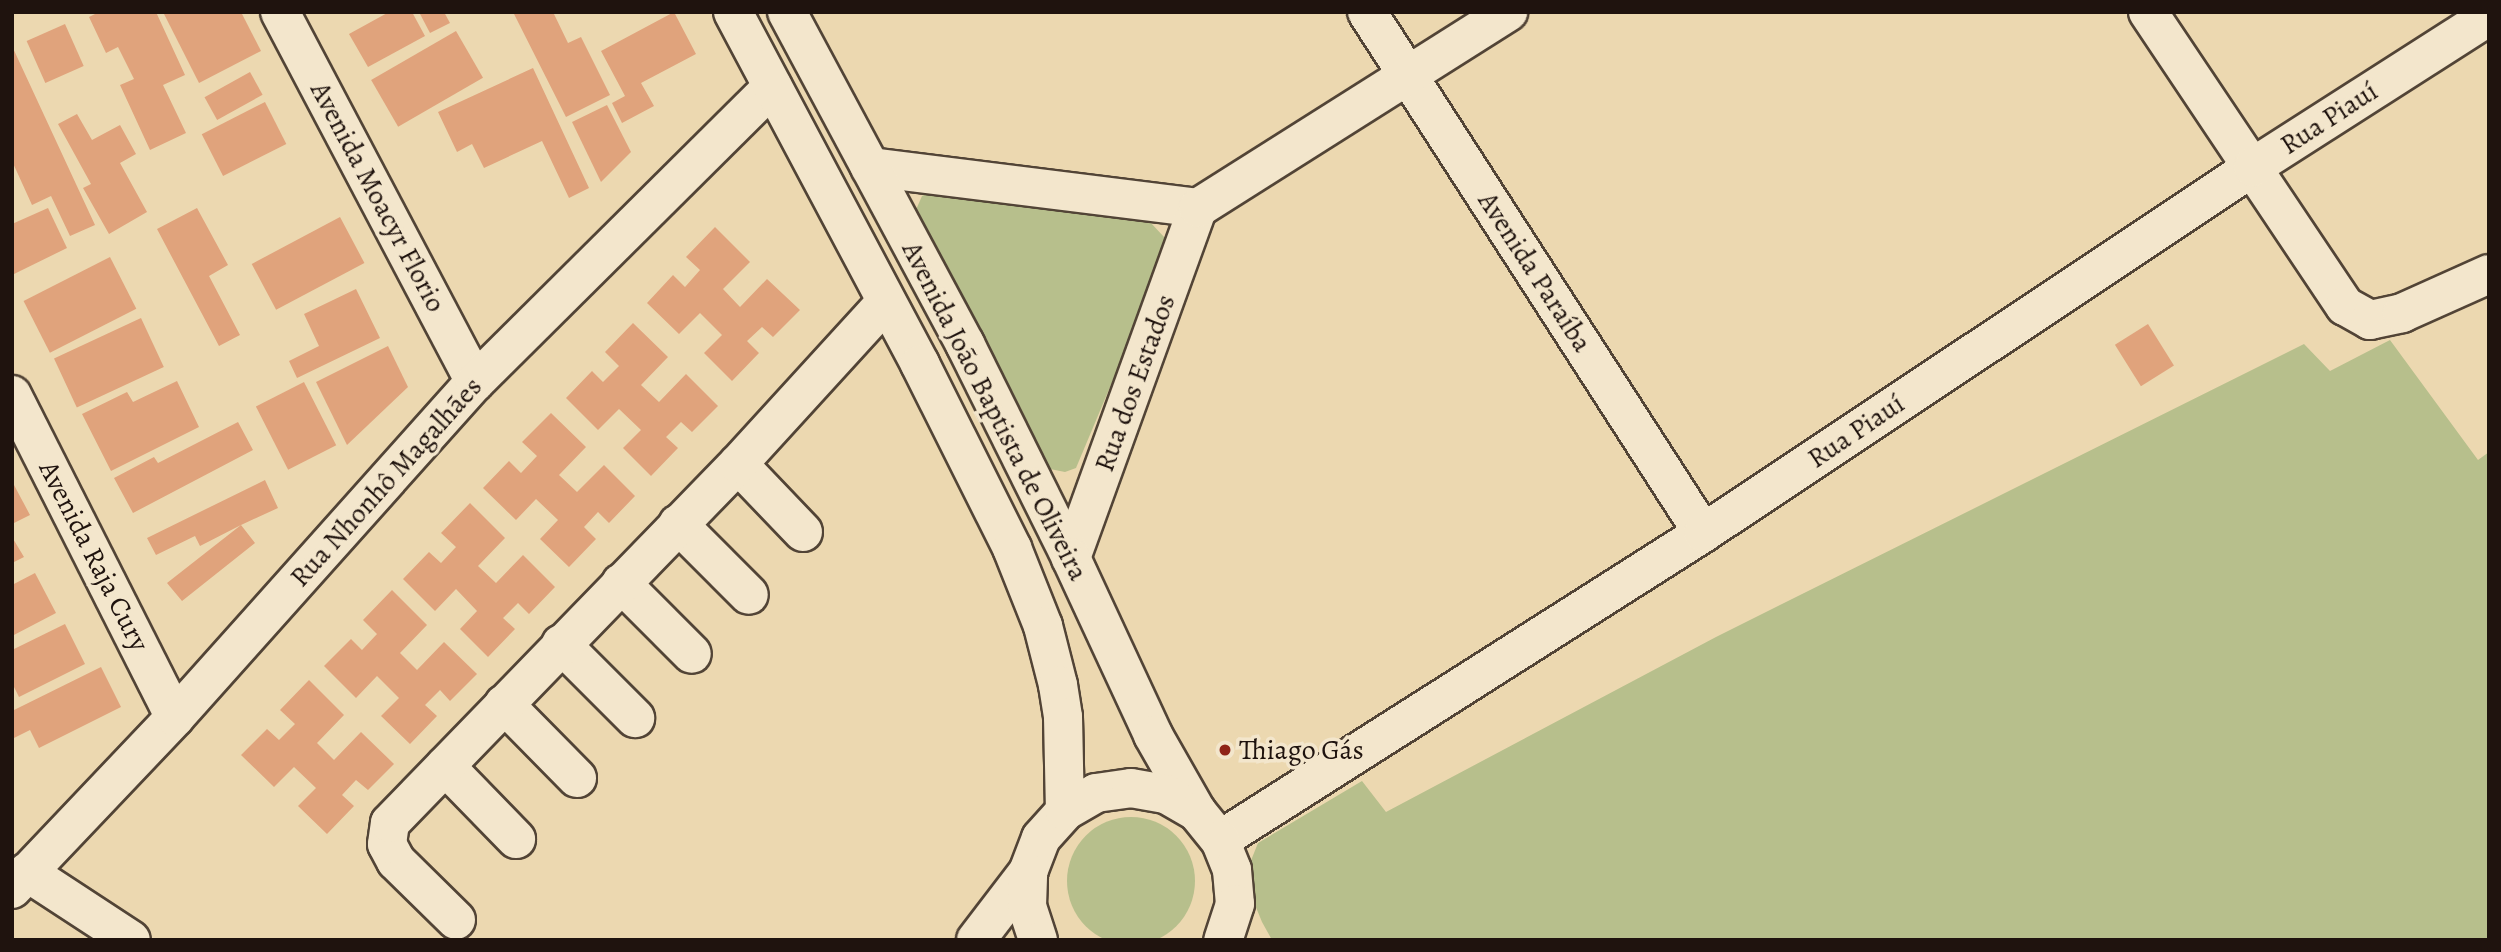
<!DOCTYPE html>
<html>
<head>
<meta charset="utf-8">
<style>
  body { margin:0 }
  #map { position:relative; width:2501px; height:952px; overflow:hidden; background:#ecd8b0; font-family:Alegreya,serif }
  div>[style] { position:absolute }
  .green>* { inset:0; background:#b7bf8c }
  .round { border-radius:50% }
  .building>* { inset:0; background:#e0a37c; transform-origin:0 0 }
  .roads { filter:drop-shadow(2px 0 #524436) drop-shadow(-2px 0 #524436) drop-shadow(0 2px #524436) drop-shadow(0 -2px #524436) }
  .street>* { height:38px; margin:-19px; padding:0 19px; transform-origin:19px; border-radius:19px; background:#f3e6cc }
  .secondary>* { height:38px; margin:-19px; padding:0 19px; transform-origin:19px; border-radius:19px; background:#f3e6cc }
  .dots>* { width:19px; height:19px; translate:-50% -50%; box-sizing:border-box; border:4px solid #f3e6cc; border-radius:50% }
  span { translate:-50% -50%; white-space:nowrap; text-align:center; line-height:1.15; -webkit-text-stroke:7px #f3e6cc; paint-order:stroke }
  .street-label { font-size:28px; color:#1f130e }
  .poi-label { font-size:28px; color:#1f130e }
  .left { translate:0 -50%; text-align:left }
  .frame { position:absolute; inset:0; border:14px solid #1f130e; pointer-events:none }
</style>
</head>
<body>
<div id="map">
  <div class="green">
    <i style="clip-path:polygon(934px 190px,1150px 222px,1165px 238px,1165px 256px,1076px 468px,1065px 472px,1050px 469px,915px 212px,922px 196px)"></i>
    <i style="clip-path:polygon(2390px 340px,2478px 460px,2489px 452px,2489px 940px,1272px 940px,1262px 922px,1244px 878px,1258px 843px,1362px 781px,1386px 812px,1716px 637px,2304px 344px,2330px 371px)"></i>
    <i class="round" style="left:1067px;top:817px;width:128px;height:128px"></i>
  </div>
  <div class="building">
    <i style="clip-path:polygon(99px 12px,156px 12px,185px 75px,163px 85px,186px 133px,150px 150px,120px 85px,134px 79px,118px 47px,106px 53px,89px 17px)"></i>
    <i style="clip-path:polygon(163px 12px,241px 12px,261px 51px,199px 83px)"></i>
    <i style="clip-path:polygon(389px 12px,412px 12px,425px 36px,368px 67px,349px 34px)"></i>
    <i style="clip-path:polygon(419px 12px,444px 12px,450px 23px,430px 33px)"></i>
    <i style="clip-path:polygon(513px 12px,553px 12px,568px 43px,581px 37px,610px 95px,566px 117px)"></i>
    <i style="clip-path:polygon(674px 12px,696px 54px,641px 83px,654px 106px,622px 123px,612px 103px,625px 96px,601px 51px)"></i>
    <i style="left:65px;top:24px;width:46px;height:42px;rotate:66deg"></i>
    <i style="left:456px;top:31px;width:54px;height:98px;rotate:60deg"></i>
    <i style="clip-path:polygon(12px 46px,95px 225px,70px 236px,51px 196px,32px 205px,12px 161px)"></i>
    <i style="clip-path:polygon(533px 68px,589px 188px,569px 198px,542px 141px,484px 168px,472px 144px,457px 152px,438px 112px)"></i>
    <i style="left:250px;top:72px;width:26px;height:52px;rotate:61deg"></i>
    <i style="left:265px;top:102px;width:47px;height:71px;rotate:63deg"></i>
    <i style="clip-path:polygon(607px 105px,631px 152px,601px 182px,572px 122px)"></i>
    <i style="clip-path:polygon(77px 114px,92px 140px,120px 125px,136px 154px,120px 163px,147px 212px,109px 234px,83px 188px,91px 184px,58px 124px)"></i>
    <i style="clip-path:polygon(48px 208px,67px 248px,12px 275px,12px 224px)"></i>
    <i style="clip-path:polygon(197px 208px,228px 265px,209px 276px,240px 335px,219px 346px,157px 229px)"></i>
    <i style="left:340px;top:217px;width:52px;height:100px;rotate:62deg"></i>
    <i style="clip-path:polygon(715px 227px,750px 262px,723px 289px,740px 307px,767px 279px,800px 310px,773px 337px,762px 327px,747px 341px,759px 353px,732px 381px,704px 353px,722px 335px,700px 313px,679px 334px,647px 303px,673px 275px,685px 287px,700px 270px,686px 257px)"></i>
    <i style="left:110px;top:257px;width:58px;height:97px;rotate:63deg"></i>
    <i style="clip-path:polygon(356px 289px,380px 338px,297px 378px,289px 361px,319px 346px,304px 314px)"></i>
    <i style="left:141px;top:318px;width:54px;height:96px;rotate:65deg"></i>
    <i style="clip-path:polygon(633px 323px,668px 357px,641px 385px,659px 402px,686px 374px,718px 406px,692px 432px,681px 422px,666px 437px,678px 448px,651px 476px,623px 448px,641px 430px,619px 409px,598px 430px,566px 398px,592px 371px,603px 382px,619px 366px,605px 352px)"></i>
    <i style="left:2148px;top:324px;width:49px;height:39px;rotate:58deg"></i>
    <i style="clip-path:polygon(388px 346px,408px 387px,347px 445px,316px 382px)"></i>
    <i style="clip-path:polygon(177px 381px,199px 427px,111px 471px,82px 414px,127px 392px,133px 402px)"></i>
    <i style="left:304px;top:382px;width:71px;height:54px;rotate:63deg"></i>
    <i style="clip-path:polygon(551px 413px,586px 447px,559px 475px,577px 492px,604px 465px,635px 496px,609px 523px,598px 512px,584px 527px,596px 539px,569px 567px,540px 539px,558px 520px,536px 499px,516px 520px,483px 488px,509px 461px,521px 473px,537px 456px,522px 442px)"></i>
    <i style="clip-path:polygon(238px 422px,253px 450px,133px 513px,114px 478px,154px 457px,158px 463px)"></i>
    <i style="clip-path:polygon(265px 480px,278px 508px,241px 525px,255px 543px,182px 601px,167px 583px,241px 525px,200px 546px,195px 536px,156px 555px,147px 538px)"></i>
    <i style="clip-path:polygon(14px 485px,30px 515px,12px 524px,12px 486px)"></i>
    <i style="clip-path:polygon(470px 503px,505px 538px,478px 566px,496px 583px,523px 555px,555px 587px,529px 614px,518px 603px,503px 618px,515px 629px,488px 657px,460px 629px,477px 611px,456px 589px,435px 611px,403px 579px,429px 552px,441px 563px,456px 547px,441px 533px)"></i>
    <i style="clip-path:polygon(12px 537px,24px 557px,12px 563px)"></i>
    <i style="clip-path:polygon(35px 573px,56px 613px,12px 636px,12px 585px)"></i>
    <i style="clip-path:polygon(392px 590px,427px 625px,400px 653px,417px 670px,444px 642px,477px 674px,450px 701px,440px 690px,425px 705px,437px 716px,410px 744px,381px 716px,399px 698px,377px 676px,356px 698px,324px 666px,351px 639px,362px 650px,377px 634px,363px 620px)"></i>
    <i style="clip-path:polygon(65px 624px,85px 664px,19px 697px,12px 683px,12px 650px)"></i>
    <i style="clip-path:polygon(101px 667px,121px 707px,39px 748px,30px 730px,12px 739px,12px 711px)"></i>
    <i style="clip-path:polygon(309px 680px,344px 715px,317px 743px,334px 760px,361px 732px,394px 764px,368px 790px,356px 780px,342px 795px,354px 806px,327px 834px,298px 806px,316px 788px,294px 767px,274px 787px,241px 755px,267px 729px,279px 740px,295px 724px,280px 710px)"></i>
  </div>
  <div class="roads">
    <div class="street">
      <i style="left:280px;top:12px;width:418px;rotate:62.2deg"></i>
      <i style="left:1367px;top:12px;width:620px;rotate:57.18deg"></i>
      <i style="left:2148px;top:12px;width:354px;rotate:56.2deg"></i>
      <i style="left:2345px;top:306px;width:29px;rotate:29deg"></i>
      <i style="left:2370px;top:320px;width:33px;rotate:-12deg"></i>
      <i style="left:2402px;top:313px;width:95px;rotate:-24.1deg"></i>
      <i style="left:870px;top:167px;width:331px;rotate:7.1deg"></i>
      <i style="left:12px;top:395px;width:361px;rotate:63.2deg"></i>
      <i style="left:738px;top:464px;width:94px;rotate:46.3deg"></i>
      <i style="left:678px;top:524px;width:100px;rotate:45deg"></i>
      <i style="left:1071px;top:558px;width:372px;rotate:-70.1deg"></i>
      <i style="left:1198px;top:208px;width:367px;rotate:-32.3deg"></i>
      <i style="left:621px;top:583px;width:100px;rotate:45deg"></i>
      <i style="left:561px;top:644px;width:105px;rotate:45deg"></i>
      <i style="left:504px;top:704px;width:104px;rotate:45.4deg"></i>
      <i style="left:445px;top:766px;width:102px;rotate:45.8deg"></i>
      <i style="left:1220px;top:840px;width:572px;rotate:-32.44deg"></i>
      <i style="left:1703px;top:533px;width:661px;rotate:-33.64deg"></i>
      <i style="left:2253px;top:167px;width:280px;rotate:-32.6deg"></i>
      <i style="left:27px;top:872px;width:124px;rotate:33.2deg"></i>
      <i style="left:12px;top:889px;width:237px;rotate:-46.5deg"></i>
      <i style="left:175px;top:717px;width:450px;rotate:-48.2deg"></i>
      <i style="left:475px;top:382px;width:419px;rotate:-44.8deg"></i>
      <i style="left:456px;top:920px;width:84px;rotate:-135.5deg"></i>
      <i style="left:396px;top:861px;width:19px;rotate:-118deg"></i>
      <i style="left:387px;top:844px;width:21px;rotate:-82deg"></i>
      <i style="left:390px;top:823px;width:500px;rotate:-45.9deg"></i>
      <i style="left:738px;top:464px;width:219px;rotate:-47.6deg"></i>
      <i style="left:976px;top:940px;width:86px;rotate:-52.6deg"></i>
    </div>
    <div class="secondary">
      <i style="left:733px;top:12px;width:399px;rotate:62deg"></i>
      <i style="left:920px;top:364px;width:206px;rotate:63.4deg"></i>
      <i style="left:1012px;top:548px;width:84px;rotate:68.3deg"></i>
      <i style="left:1043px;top:626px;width:61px;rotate:75.7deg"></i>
      <i style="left:1058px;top:685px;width:32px;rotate:81deg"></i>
      <i style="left:1063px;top:717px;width:94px;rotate:88.8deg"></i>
      <i style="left:787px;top:12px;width:377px;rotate:61.8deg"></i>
      <i style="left:965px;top:344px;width:239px;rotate:63.6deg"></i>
      <i style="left:1071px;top:558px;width:195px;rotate:65.1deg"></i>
      <i style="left:1153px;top:735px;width:89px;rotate:60.3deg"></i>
      <i style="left:1038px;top:940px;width:36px;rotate:-108deg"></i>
      <i style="left:1027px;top:906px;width:34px;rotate:-88deg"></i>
      <i style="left:1028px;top:872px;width:36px;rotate:-69deg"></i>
      <i style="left:1041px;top:838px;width:36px;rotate:-48deg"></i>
      <i style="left:1065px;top:811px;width:36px;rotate:-30deg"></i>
      <i style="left:1096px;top:793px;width:35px;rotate:-8deg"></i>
      <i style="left:1131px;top:788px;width:36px;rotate:10deg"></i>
      <i style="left:1166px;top:794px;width:36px;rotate:30deg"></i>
      <i style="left:1197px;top:812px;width:36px;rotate:51deg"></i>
      <i style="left:1220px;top:840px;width:32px;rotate:68deg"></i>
      <i style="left:1232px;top:870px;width:34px;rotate:85deg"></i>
      <i style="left:1235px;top:904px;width:38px;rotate:108deg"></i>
    </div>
  </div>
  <div class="dots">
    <i style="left:1225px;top:750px;background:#8f2418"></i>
  </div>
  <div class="street-label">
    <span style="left:2329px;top:118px;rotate:-33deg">Rua Piauí</span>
    <span style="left:378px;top:197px;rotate:62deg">Avenida Moacyr Florio</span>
    <span style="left:1535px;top:272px;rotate:57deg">Avenida Paraíba</span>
    <span style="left:1135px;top:383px;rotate:-70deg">Rua dos Estados</span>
    <span style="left:995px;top:411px;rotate:63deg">Avenida João Baptista de Oliveira</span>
    <span style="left:1856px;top:431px;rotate:-34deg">Rua Piauí</span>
    <span style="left:386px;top:482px;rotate:-48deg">Rua Nhonhô Magalhães</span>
    <span style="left:94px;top:556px;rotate:63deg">Avenida Raja Cury</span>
  </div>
  <div class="poi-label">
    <span class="left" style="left:1239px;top:750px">Thiago Gás</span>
  </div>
  <div class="frame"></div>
</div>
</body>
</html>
